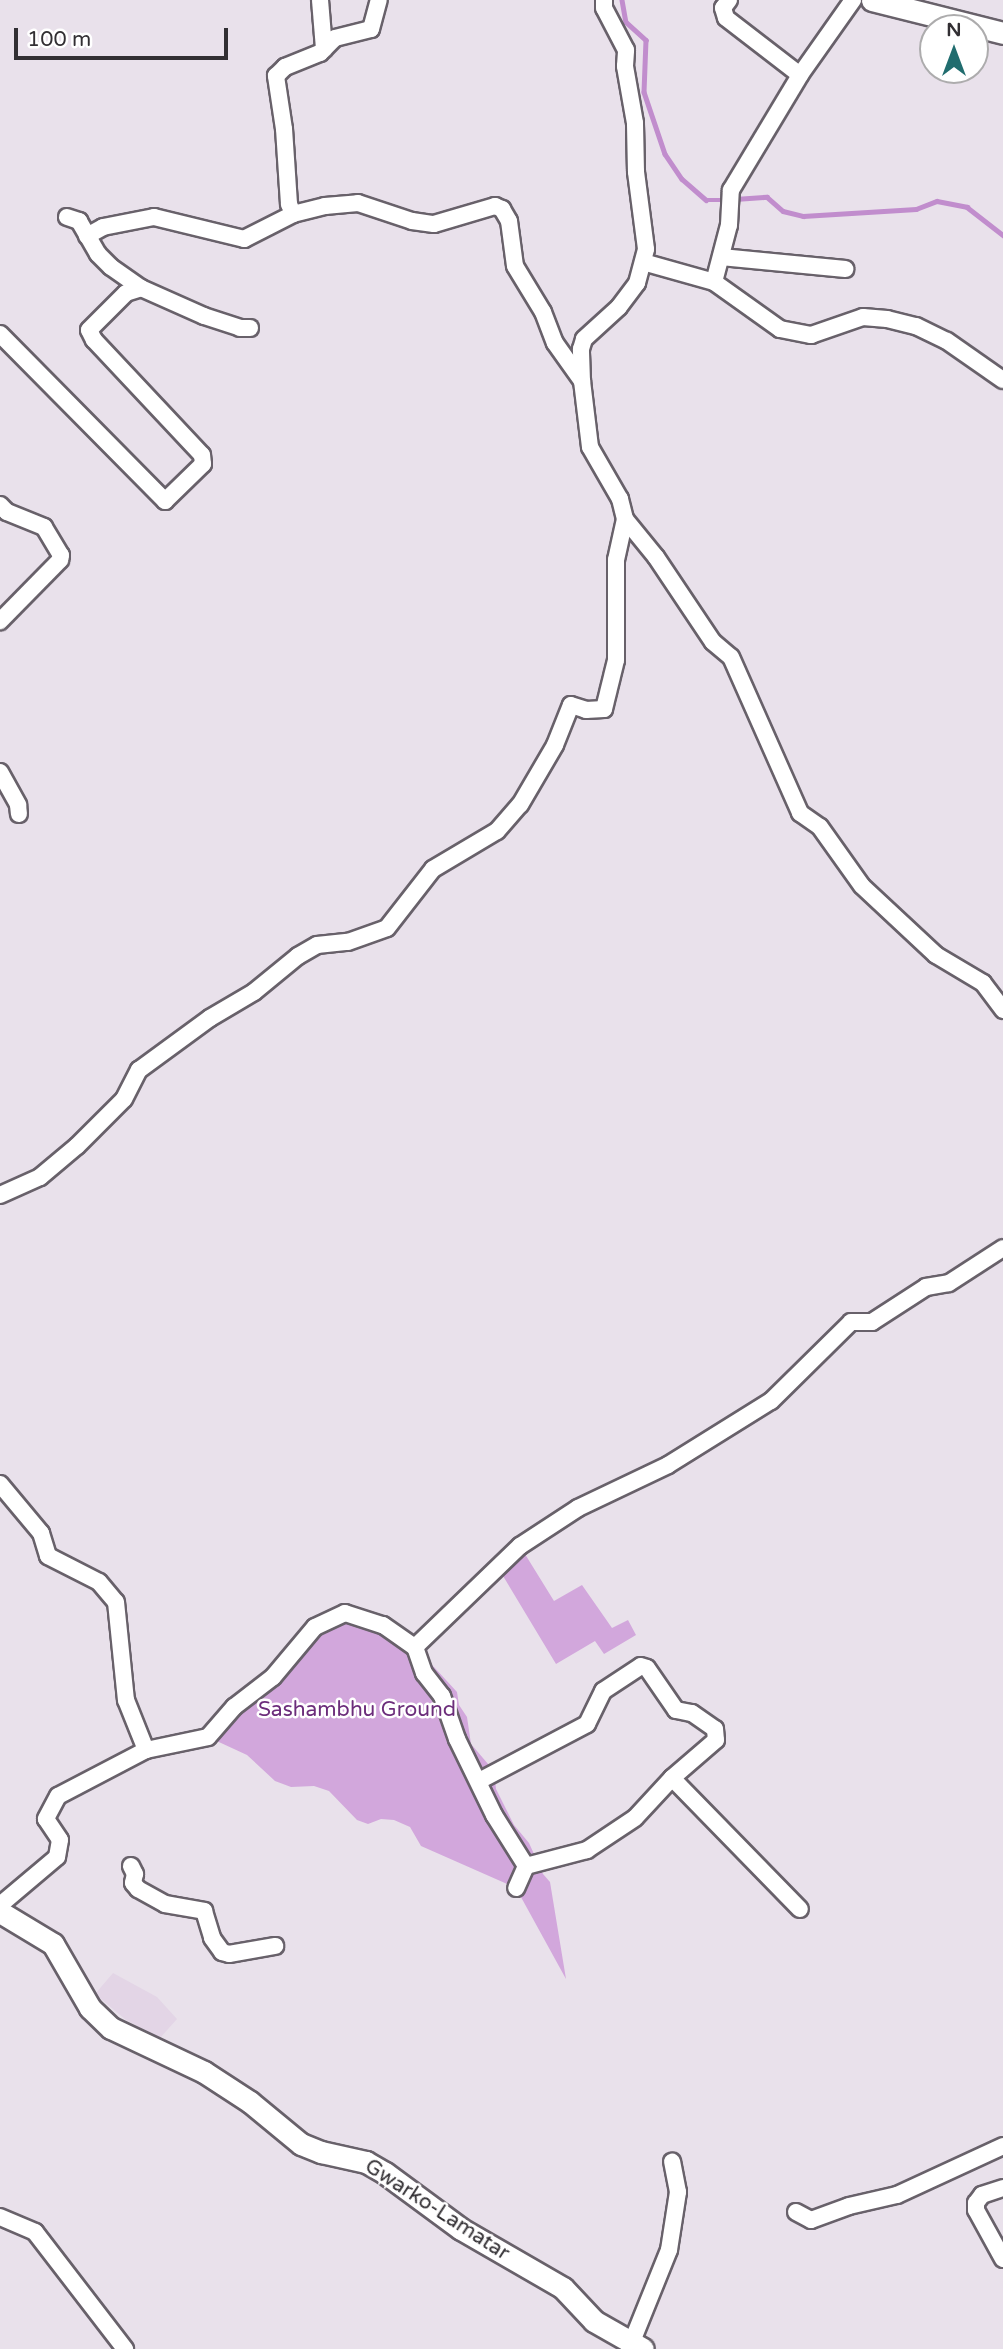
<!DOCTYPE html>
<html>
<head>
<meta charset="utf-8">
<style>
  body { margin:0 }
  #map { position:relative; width:1003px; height:2349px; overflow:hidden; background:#e9e1eb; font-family:"Varela Round",sans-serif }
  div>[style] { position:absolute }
  .built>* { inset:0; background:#e3d5e6 }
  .green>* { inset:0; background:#d2a7dc }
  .stream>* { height:4.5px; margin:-2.25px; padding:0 2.25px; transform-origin:2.25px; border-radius:2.25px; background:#c18dcd }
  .roads { filter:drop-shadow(2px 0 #68616a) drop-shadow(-2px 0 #68616a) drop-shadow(0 2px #68616a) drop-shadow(0 -2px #68616a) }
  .minor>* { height:16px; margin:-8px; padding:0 8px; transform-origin:8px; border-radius:8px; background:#fff }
  .major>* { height:21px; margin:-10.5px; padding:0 10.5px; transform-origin:10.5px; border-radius:10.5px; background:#fff }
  span { translate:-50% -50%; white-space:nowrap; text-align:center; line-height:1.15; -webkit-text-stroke:5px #fff; paint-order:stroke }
  .park-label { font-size:21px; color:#6c2d7b }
  .street-label { font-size:21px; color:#322f33 }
  .north { position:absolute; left:919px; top:14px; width:70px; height:70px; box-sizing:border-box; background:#fff; border:2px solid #adacad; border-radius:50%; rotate:0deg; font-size:19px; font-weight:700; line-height:28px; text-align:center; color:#322f33 }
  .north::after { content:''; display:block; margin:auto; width:24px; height:32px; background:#216d6f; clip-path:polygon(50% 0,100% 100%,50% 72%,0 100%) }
  .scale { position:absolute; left:14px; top:28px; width:214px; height:32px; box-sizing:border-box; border:4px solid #322f33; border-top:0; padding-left:9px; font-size:21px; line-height:24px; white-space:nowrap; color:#322f33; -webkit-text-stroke:5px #fff; paint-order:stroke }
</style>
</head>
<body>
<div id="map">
  <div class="built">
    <i style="clip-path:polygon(113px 1973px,157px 1997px,177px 2019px,160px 2038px,126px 2020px,95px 1994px)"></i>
  </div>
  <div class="green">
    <i style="clip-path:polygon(520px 1546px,554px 1601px,582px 1585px,612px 1628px,628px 1620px,636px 1635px,604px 1654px,595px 1641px,556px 1664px,497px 1566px)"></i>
    <i style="clip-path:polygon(345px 1613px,410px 1641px,457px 1692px,459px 1705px,467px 1717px,471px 1744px,494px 1771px,496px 1789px,514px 1825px,529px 1843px,543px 1874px,550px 1882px,566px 1979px,516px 1888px,421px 1846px,410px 1827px,394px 1820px,381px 1819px,368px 1824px,357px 1820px,329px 1791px,314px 1786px,291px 1787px,275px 1781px,247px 1755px,208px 1737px,315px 1627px)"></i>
  </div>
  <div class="stream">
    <i style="left:622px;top:0;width:22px;rotate:80deg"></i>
    <i style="left:626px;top:22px;width:27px;rotate:42deg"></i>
    <i style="left:646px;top:40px;width:52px;rotate:92.2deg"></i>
    <i style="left:644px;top:92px;width:65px;rotate:71.3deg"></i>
    <i style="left:665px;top:154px;width:30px;rotate:56deg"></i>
    <i style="left:682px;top:179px;width:32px;rotate:41deg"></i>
    <i style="left:706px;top:200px;width:20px"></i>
    <i style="left:735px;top:199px;width:32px;rotate:-4deg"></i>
    <i style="left:767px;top:197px;width:21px;rotate:41deg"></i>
    <i style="left:783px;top:211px;width:21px;rotate:14deg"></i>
    <i style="left:803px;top:216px;width:113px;rotate:-3.5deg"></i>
    <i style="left:916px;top:209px;width:22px;rotate:-21deg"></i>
    <i style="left:937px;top:201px;width:31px;rotate:11deg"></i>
    <i style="left:967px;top:207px;width:46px;rotate:37.9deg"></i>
  </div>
  <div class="roads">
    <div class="minor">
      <i style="left:320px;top:0;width:49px;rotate:85.3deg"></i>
      <i style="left:729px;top:0;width:10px;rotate:127deg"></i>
      <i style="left:723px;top:8px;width:10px;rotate:73deg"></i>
      <i style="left:726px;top:18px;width:93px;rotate:37.6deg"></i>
      <i style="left:293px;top:214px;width:11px;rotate:-112deg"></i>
      <i style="left:289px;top:204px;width:75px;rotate:-93.8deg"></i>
      <i style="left:284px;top:129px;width:54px;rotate:-98.6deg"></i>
      <i style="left:276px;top:76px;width:13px;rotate:-45deg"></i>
      <i style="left:285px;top:67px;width:38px;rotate:-22deg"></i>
      <i style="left:320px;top:53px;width:21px;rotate:-45deg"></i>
      <i style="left:335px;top:38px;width:37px;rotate:-14deg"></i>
      <i style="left:371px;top:29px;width:30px;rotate:-75deg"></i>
      <i style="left:67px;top:217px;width:13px;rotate:18deg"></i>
      <i style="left:79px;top:221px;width:38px;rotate:60deg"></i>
      <i style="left:98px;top:254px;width:18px;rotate:45deg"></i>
      <i style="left:111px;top:267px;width:37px;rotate:35deg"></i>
      <i style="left:87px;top:236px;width:18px;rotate:-29deg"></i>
      <i style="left:103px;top:227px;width:52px;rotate:-11.1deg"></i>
      <i style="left:154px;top:217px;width:93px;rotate:13.7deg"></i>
      <i style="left:244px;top:239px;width:55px;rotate:-27deg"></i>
      <i style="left:293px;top:214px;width:33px;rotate:-14deg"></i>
      <i style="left:325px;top:206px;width:33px;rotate:-5deg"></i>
      <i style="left:358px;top:203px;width:57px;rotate:18.4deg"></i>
      <i style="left:412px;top:221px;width:22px;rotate:8deg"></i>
      <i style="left:434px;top:224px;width:64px;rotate:-16.4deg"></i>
      <i style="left:495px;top:206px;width:8px;rotate:23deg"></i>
      <i style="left:502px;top:209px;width:14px;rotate:60deg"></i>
      <i style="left:509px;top:221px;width:45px;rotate:82.4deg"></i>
      <i style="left:515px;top:266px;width:54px;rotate:58.7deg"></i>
      <i style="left:543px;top:312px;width:33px;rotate:69deg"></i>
      <i style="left:555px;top:343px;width:47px;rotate:54.6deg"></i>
      <i style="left:721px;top:257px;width:125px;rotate:5.5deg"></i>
      <i style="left:643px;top:262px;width:74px;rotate:15.7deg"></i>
      <i style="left:714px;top:282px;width:81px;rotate:35.5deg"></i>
      <i style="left:780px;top:329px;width:32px;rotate:11deg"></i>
      <i style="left:811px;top:335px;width:55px;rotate:-19.1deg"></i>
      <i style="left:863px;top:317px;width:24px;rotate:5deg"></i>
      <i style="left:887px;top:319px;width:30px;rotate:14deg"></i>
      <i style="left:916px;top:326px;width:34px;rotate:26deg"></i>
      <i style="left:947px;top:341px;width:68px;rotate:34.9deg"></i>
      <i style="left:714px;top:282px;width:59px;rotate:-75.3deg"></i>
      <i style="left:729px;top:225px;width:35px;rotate:-87deg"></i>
      <i style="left:731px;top:190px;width:134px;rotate:-59deg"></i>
      <i style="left:800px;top:75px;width:92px;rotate:-54.8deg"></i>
      <i style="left:0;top:334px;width:235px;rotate:45.3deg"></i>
      <i style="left:165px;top:501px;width:53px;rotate:-44.2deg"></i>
      <i style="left:203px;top:464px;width:9px;rotate:-96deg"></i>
      <i style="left:202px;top:455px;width:158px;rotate:-133.2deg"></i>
      <i style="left:94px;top:340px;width:11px;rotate:-117deg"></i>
      <i style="left:89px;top:330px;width:52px;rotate:-45deg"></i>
      <i style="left:126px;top:293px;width:16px;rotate:-18deg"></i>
      <i style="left:141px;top:288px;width:69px;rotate:24deg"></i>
      <i style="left:204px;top:316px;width:38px;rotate:18deg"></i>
      <i style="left:240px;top:328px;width:10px"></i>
      <i style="left:0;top:505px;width:10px;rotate:45deg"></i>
      <i style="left:7px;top:512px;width:40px;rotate:22deg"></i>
      <i style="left:44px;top:527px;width:33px;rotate:59deg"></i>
      <i style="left:61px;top:555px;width:5px;rotate:101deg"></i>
      <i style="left:60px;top:560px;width:86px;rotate:134.5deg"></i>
      <i style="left:625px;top:519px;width:49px;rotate:50.8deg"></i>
      <i style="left:656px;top:557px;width:102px;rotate:56.2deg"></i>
      <i style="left:713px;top:642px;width:23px;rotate:40deg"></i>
      <i style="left:731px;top:657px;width:171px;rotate:66.1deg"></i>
      <i style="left:800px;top:813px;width:24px;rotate:35deg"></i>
      <i style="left:820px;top:827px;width:72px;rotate:54.6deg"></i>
      <i style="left:862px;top:886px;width:101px;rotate:43deg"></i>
      <i style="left:936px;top:955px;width:55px;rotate:30.8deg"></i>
      <i style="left:983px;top:983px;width:34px;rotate:53deg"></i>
      <i style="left:0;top:772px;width:38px;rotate:61deg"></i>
      <i style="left:18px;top:805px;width:9px;rotate:84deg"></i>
      <i style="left:0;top:1195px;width:44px;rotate:-24.2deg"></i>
      <i style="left:40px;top:1177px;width:48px;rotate:-40deg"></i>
      <i style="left:77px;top:1146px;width:66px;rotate:-45deg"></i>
      <i style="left:124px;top:1099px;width:33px;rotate:-63deg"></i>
      <i style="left:139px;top:1070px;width:88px;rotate:-36.2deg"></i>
      <i style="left:210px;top:1018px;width:51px;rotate:-30.6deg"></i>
      <i style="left:254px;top:992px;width:57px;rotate:-39.3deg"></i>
      <i style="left:298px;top:956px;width:22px;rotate:-30deg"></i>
      <i style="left:317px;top:945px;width:31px;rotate:-6deg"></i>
      <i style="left:348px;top:942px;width:41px;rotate:-19.7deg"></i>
      <i style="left:387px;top:928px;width:75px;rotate:-52.1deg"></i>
      <i style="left:433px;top:869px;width:74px;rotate:-30.7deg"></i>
      <i style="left:497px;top:831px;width:35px;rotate:-49deg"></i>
      <i style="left:520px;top:805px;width:69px;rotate:-59.7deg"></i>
      <i style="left:555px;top:745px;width:43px;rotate:-68.2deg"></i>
      <i style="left:571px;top:705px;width:16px;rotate:18deg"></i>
      <i style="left:586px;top:710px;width:18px;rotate:-3deg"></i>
      <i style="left:604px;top:709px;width:50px;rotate:-76.2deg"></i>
      <i style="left:616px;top:660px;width:100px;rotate:-90deg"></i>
      <i style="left:616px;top:560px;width:42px;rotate:-77.6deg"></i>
      <i style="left:625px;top:519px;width:21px;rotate:-104deg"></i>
      <i style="left:620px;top:499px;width:60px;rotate:-120deg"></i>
      <i style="left:590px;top:447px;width:66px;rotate:-96.9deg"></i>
      <i style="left:582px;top:381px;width:32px;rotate:-92deg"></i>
      <i style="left:581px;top:349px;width:10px;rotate:-73deg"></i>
      <i style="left:584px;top:339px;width:47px;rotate:-42.4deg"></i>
      <i style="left:619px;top:307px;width:30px;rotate:-53deg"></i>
      <i style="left:637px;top:283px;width:35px;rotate:-75deg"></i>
      <i style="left:646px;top:249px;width:78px;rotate:-97.4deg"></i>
      <i style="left:636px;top:172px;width:49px;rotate:-91.2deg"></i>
      <i style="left:635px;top:123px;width:58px;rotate:-100deg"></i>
      <i style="left:625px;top:66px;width:16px;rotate:-86deg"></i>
      <i style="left:626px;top:50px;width:47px;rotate:-117.6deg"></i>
      <i style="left:604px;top:8px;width:8px;rotate:-90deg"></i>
      <i style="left:0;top:1484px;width:64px;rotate:50.1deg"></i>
      <i style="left:41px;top:1533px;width:24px;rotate:73deg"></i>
      <i style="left:48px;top:1556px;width:57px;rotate:27deg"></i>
      <i style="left:99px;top:1582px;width:26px;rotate:50deg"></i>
      <i style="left:116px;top:1602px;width:99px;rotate:84.2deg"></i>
      <i style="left:126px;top:1700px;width:54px;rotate:68.2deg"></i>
      <i style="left:146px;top:1750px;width:99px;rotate:152.4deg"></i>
      <i style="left:58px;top:1796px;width:26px;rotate:118deg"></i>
      <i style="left:46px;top:1819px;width:25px;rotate:56deg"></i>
      <i style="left:60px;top:1840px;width:17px;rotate:100deg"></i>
      <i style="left:57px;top:1857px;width:75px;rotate:139.9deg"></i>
      <i style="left:415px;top:1647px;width:28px;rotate:71deg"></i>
      <i style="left:424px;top:1673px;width:29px;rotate:52deg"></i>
      <i style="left:442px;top:1696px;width:46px;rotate:70.8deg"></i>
      <i style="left:457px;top:1739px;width:85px;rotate:64deg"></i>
      <i style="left:494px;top:1815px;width:60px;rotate:57.9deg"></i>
      <i style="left:526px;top:1866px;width:24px;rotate:114deg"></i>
      <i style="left:146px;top:1750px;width:63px;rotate:-11.8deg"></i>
      <i style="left:208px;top:1737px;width:40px;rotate:-49deg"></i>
      <i style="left:234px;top:1707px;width:49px;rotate:-37.6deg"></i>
      <i style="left:273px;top:1677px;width:65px;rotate:-50deg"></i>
      <i style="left:315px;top:1627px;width:33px;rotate:-25deg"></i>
      <i style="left:345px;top:1613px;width:40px;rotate:18deg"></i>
      <i style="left:383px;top:1625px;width:39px;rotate:35deg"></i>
      <i style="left:415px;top:1647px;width:146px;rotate:-43.9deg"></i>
      <i style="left:520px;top:1546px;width:69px;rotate:-33.2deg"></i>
      <i style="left:578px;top:1508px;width:100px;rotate:-25.5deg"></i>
      <i style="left:668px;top:1465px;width:121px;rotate:-31.9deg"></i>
      <i style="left:771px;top:1401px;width:112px;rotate:-44.6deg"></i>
      <i style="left:851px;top:1322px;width:21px"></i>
      <i style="left:872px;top:1322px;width:64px;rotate:-32.9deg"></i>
      <i style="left:926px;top:1287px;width:23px;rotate:-10deg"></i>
      <i style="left:949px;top:1283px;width:64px;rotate:-32.9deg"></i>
      <i style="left:672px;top:1778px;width:183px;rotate:45.7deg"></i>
      <i style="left:479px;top:1781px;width:122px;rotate:-27.8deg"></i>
      <i style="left:587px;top:1724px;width:37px;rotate:-64deg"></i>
      <i style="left:603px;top:1691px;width:45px;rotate:-33.3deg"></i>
      <i style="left:641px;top:1666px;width:6px;rotate:18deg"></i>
      <i style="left:647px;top:1668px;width:51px;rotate:55.4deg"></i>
      <i style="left:676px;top:1710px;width:16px;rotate:11deg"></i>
      <i style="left:692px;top:1713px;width:28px;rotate:35deg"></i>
      <i style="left:715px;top:1729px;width:11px;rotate:85deg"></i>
      <i style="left:716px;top:1740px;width:58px;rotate:139.2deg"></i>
      <i style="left:672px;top:1778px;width:54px;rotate:132.8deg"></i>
      <i style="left:635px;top:1818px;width:58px;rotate:146.3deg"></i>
      <i style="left:587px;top:1850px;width:63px;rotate:165.3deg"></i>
      <i style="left:131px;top:1866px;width:9px;rotate:63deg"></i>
      <i style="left:135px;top:1874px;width:9px;rotate:103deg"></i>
      <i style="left:133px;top:1883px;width:8px;rotate:50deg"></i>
      <i style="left:138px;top:1889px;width:31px;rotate:29deg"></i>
      <i style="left:165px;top:1904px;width:40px;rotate:10deg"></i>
      <i style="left:204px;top:1911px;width:28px;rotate:73deg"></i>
      <i style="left:212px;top:1938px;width:17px;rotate:54deg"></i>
      <i style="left:222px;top:1952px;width:7px;rotate:16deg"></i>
      <i style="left:229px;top:1954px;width:47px;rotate:-9.9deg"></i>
      <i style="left:1003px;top:2188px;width:22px;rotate:162deg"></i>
      <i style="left:982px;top:2195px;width:10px;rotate:127deg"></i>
      <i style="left:976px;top:2203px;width:7px;rotate:90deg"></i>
      <i style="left:976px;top:2210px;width:56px;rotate:61.1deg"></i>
      <i style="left:796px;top:2212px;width:17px;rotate:28deg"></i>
      <i style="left:811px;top:2220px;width:40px;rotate:-20.2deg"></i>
      <i style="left:849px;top:2206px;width:49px;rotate:-12.9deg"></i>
      <i style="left:897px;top:2195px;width:117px;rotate:-24.8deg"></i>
      <i style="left:0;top:2217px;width:38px;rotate:23deg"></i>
      <i style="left:35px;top:2232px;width:148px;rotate:52.4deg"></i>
      <i style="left:629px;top:2349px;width:107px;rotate:-68deg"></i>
      <i style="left:669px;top:2250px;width:59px;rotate:-81.2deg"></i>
      <i style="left:678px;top:2192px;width:31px;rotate:-101deg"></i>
    </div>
    <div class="major">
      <i style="left:872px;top:0;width:135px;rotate:14.1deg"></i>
      <i style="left:0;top:1912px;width:62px;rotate:31.1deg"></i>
      <i style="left:53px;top:1944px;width:74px;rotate:60deg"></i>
      <i style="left:90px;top:2008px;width:29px;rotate:44deg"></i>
      <i style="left:111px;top:2028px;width:103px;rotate:25.3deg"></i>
      <i style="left:204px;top:2072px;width:55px;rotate:33.1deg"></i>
      <i style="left:250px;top:2102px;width:66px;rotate:39.5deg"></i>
      <i style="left:301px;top:2144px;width:22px;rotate:22deg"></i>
      <i style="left:321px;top:2152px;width:46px;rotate:12.5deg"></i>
      <i style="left:366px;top:2162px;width:22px;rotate:30deg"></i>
      <i style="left:385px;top:2173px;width:94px;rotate:36.4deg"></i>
      <i style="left:461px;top:2229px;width:118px;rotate:30deg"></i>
      <i style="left:563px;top:2288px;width:45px;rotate:46.8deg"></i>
      <i style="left:594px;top:2321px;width:56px;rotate:29.7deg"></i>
    </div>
  </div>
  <div class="park-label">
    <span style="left:357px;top:1710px">Sashambhu Ground</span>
  </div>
  <div class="street-label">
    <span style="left:437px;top:2210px;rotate:33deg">Gwarko-Lamatar</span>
  </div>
  <div class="north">N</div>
  <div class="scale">100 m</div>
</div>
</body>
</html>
